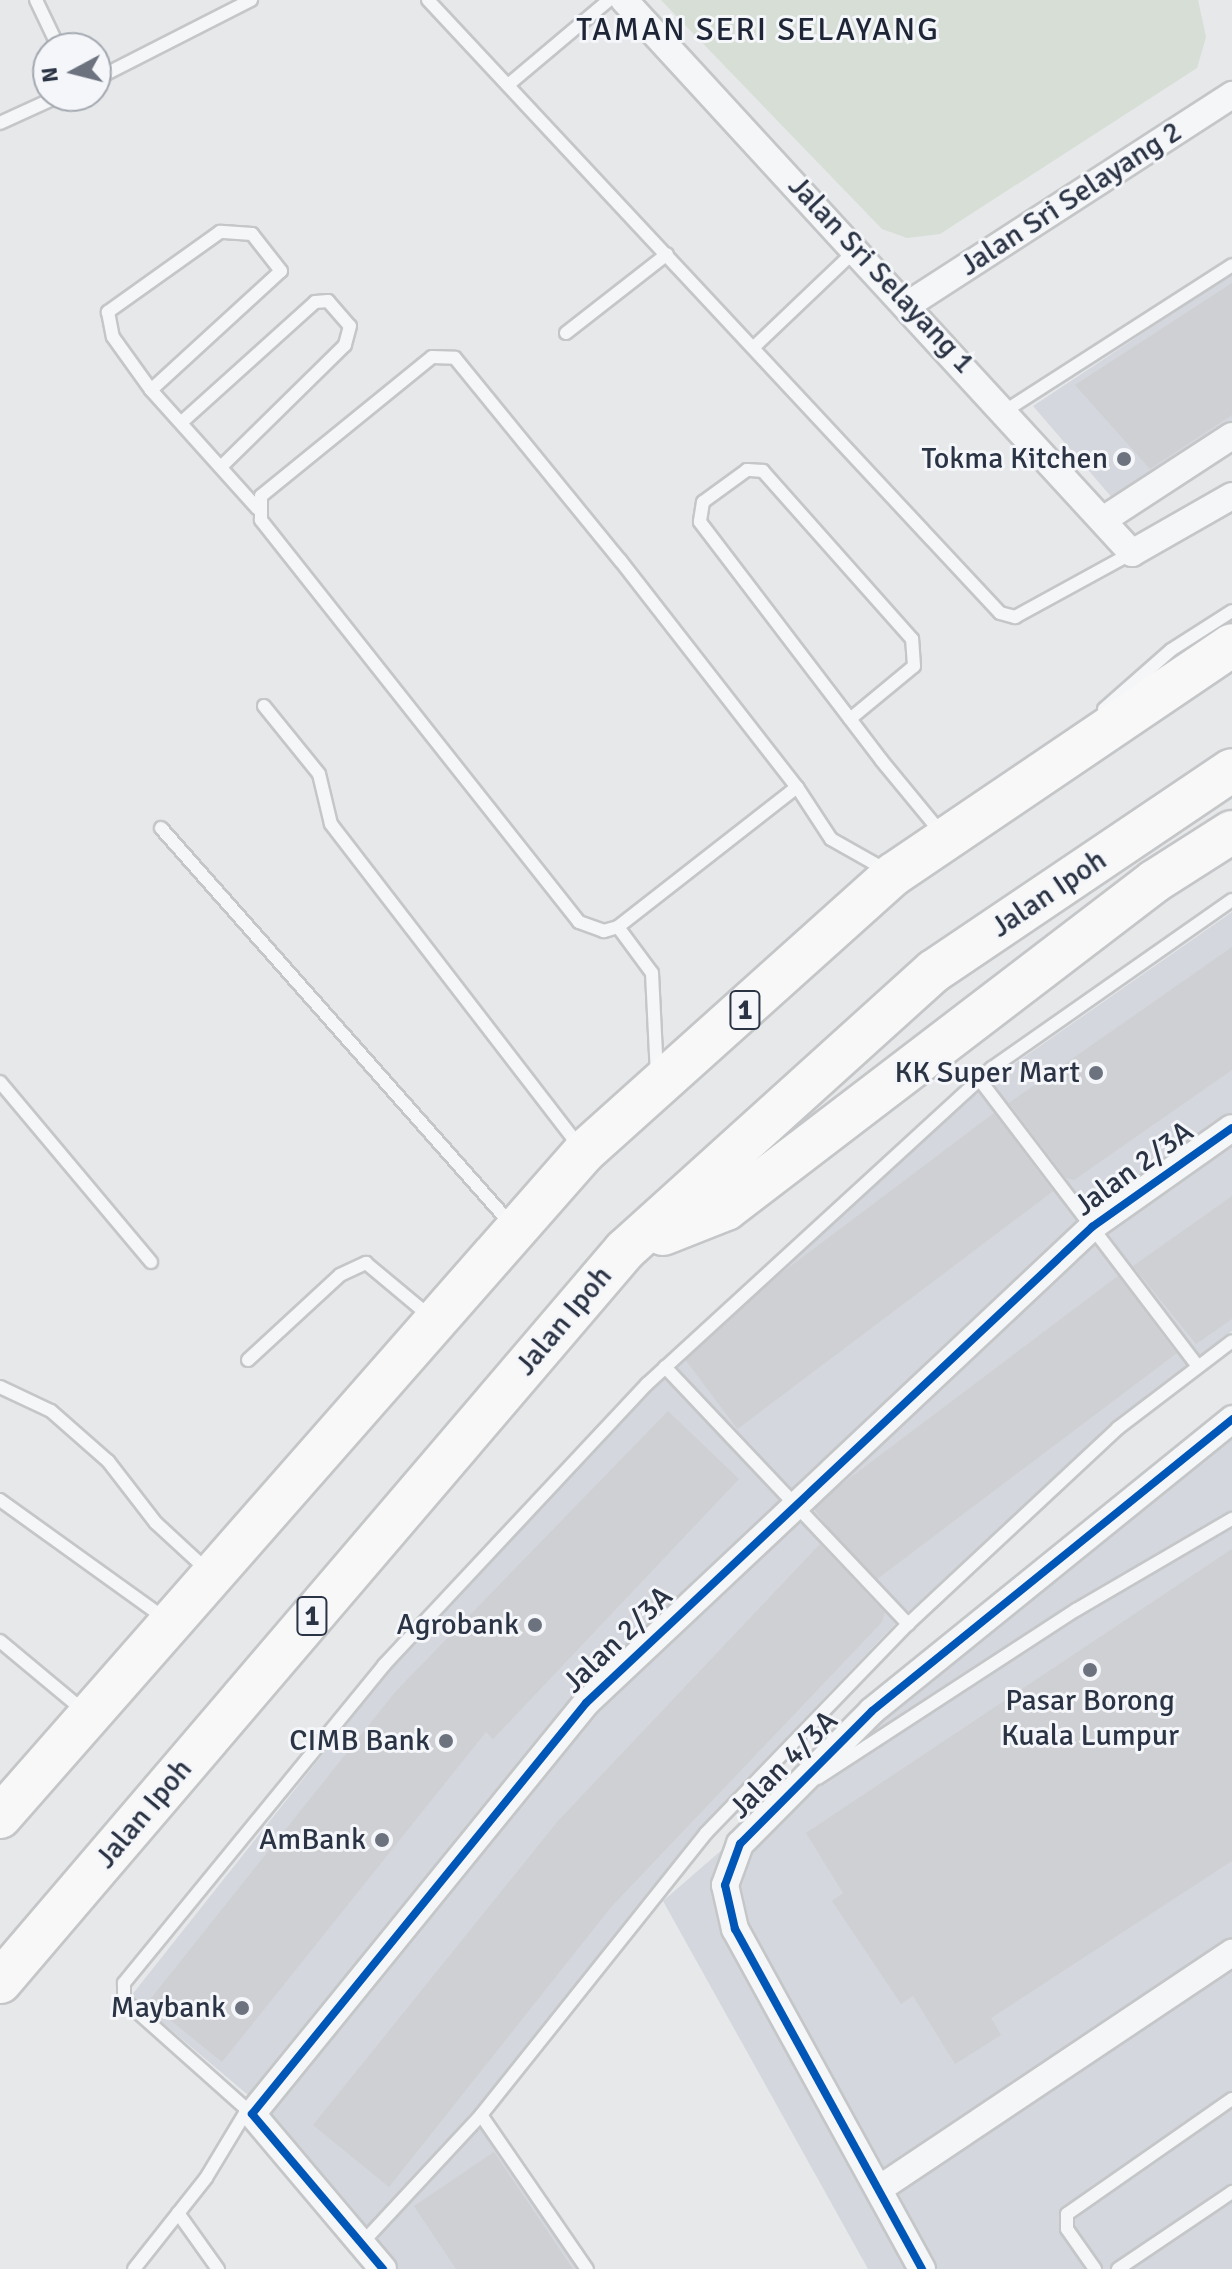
<!DOCTYPE html>
<html>
<head>
<meta charset="utf-8">
<style>
  body { margin:0 }
  #map { position:relative; width:1232px; height:2269px; overflow:hidden; background:#e6e8ea; font-family:Signika,sans-serif }
  div>[style] { position:absolute }
  .built>* { inset:0; background:#d4d7dd }
  .green>* { inset:0; background:#d6ded6 }
  .building>* { inset:0; background:#ced0d3; transform-origin:0 0 }
  .roads { filter:drop-shadow(2px 0 #c4c6c8) drop-shadow(-2px 0 #c4c6c8) drop-shadow(0 2px #c4c6c8) drop-shadow(0 -2px #c4c6c8) }
  .service>* { height:12px; margin:-6px; padding:0 6px; transform-origin:6px; border-radius:6px; background:#f5f6f7 }
  .minor>* { height:26px; margin:-13px; padding:0 13px; transform-origin:13px; border-radius:13px; background:#f5f6f7 }
  .trunk>* { height:42px; margin:-21px; padding:0 21px; transform-origin:21px; border-radius:21px; background:#f8f8f8 }
  .cycleway>* { height:8px; margin:-4px; padding:0 4px; transform-origin:4px; border-radius:4px; background:#0057b8 }
  .dots>* { width:22px; height:22px; translate:-50% -50%; box-sizing:border-box; border:4px solid #f4f6f9; border-radius:50% }
  span { translate:-50% -50%; white-space:nowrap; text-align:center; line-height:1.15; -webkit-text-stroke:6px #f4f6f9; paint-order:stroke }
  .shield-label span { padding:2px 6px; background:#f4f6f9; border:2px solid; border-radius:6px; -webkit-text-stroke-width:0 }
  .shield-label { font-size:28px; color:#2b3445; font-weight:700 }
  .street-label { font-size:30px; color:#2b3445 }
  .poi-label { font-size:30px; color:#2b3445 }
  .right { translate:-100% -50%; text-align:right }
  .neighbourhood-label { font-size:32px; color:#1d2536; letter-spacing:2px }
  .north { position:absolute; left:32px; top:32px; width:80px; height:80px; box-sizing:border-box; background:#f4f6f9; border:2px solid #a4a8b1; border-radius:50%; rotate:263deg; font-size:22px; font-weight:700; line-height:32px; text-align:center; color:#2b3445 }
  .north::after { content:''; display:block; margin:auto; width:28px; height:36px; background:#6c737f; clip-path:polygon(50% 0,100% 100%,50% 72%,0 100%) }
</style>
</head>
<body>
<div id="map">
  <div class="built">
    <i style="clip-path:polygon(1232px 274px,1232px 423px,1114px 500px,1033px 406px)"></i>
    <i style="clip-path:polygon(1232px 912px,1232px 1331px,1111px 1425px,896px 1623px,700px 1827px,472px 2114px,578px 2269px,397px 2269px,268px 2112px,131px 1996px,392px 1667px,677px 1364px,990px 1081px)"></i>
    <i style="clip-path:polygon(1232px 1406px,1232px 2269px,868px 2269px,663px 1901px)"></i>
  </div>
  <div class="green">
    <i style="clip-path:polygon(661px 0,1198px 0,1206px 37px,1197px 68px,940px 234px,907px 238px,882px 229px)"></i>
  </div>
  <div class="building">
    <i style="clip-path:polygon(1232px 283px,1232px 415px,1150px 469px,1075px 385px)"></i>
    <i style="clip-path:polygon(1232px 947px,1232px 1070px,1074px 1180px,1066px 1178px,1009px 1103px)"></i>
    <i style="left:994px;top:1113px;width:98px;height:395px;rotate:53deg"></i>
    <i style="clip-path:polygon(1232px 1196px,1232px 1319px,1196px 1344px,1133px 1266px)"></i>
    <i style="left:1118px;top:1276px;width:97px;height:383px;rotate:53deg"></i>
    <i style="clip-path:polygon(668px 1411px,739px 1479px,493px 1739px,486px 1732px,222px 2062px,148px 2002px,396px 1691px)"></i>
    <i style="clip-path:polygon(820px 1544px,885px 1613px,882px 1622px,612px 1906px,389px 2187px,313px 2125px,558px 1821px)"></i>
    <i style="clip-path:polygon(1232px 1549px,1232px 1861px,991px 2018px,1001px 2035px,955px 2064px,913px 1996px,901px 2004px,832px 1901px,843px 1893px,806px 1833px)"></i>
    <i style="clip-path:polygon(494px 2152px,573px 2269px,456px 2269px,414px 2206px)"></i>
  </div>
  <div class="roads">
    <div class="service">
      <i style="left:36px;top:0;width:53px;rotate:64.4deg"></i>
      <i style="left:428px;top:0;width:838px;rotate:46.98deg"></i>
      <i style="left:1000px;top:613px;width:16px;rotate:15deg"></i>
      <i style="left:1015px;top:617px;width:133px;rotate:-28.7deg"></i>
      <i style="left:96px;top:79px;width:174px;rotate:-27deg"></i>
      <i style="left:508px;top:85px;width:132px;rotate:-40.1deg"></i>
      <i style="left:0;top:123px;width:65px;rotate:-24.6deg"></i>
      <i style="left:566px;top:333px;width:128px;rotate:-38deg"></i>
      <i style="left:754px;top:347px;width:141px;rotate:-43.6deg"></i>
      <i style="left:151px;top:390px;width:176px;rotate:-42.5deg"></i>
      <i style="left:281px;top:271px;width:47px;rotate:-128.1deg"></i>
      <i style="left:252px;top:234px;width:32px;rotate:-176deg"></i>
      <i style="left:220px;top:232px;width:138px;rotate:144.5deg"></i>
      <i style="left:108px;top:312px;width:25px;rotate:79deg"></i>
      <i style="left:113px;top:337px;width:65px;rotate:54.4deg"></i>
      <i style="left:151px;top:390px;width:159px;rotate:48.1deg"></i>
      <i style="left:1005px;top:411px;width:270px;rotate:-32.7deg"></i>
      <i style="left:183px;top:421px;width:178px;rotate:-42deg"></i>
      <i style="left:315px;top:302px;width:13px;rotate:-4deg"></i>
      <i style="left:328px;top:301px;width:33px;rotate:49deg"></i>
      <i style="left:350px;top:326px;width:20px;rotate:105deg"></i>
      <i style="left:345px;top:345px;width:174px;rotate:135.5deg"></i>
      <i style="left:264px;top:706px;width:87px;rotate:51deg"></i>
      <i style="left:319px;top:774px;width:51px;rotate:76.5deg"></i>
      <i style="left:331px;top:824px;width:408px;rotate:52.4deg"></i>
      <i style="left:1104px;top:709px;width:89px;rotate:-41.4deg"></i>
      <i style="left:1171px;top:650px;width:72px;rotate:-32.6deg"></i>
      <i style="left:850px;top:719px;width:83px;rotate:-39.6deg"></i>
      <i style="left:914px;top:666px;width:27px;rotate:-94deg"></i>
      <i style="left:912px;top:639px;width:225px;rotate:-131.6deg"></i>
      <i style="left:763px;top:471px;width:16px;rotate:-176deg"></i>
      <i style="left:747px;top:470px;width:54px;rotate:144deg"></i>
      <i style="left:703px;top:502px;width:20px;rotate:99deg"></i>
      <i style="left:700px;top:522px;width:300px;rotate:52.7deg"></i>
      <i style="left:882px;top:761px;width:96px;rotate:50.5deg"></i>
      <i style="left:797px;top:787px;width:227px;rotate:142deg"></i>
      <i style="left:618px;top:927px;width:15px;rotate:164deg"></i>
      <i style="left:604px;top:931px;width:27px;rotate:-160deg"></i>
      <i style="left:579px;top:922px;width:513px;rotate:-128.35deg"></i>
      <i style="left:261px;top:520px;width:24px;rotate:-90deg"></i>
      <i style="left:261px;top:496px;width:220px;rotate:-39.1deg"></i>
      <i style="left:432px;top:357px;width:23px;rotate:2deg"></i>
      <i style="left:455px;top:358px;width:261px;rotate:50.8deg"></i>
      <i style="left:620px;top:560px;width:288px;rotate:52.1deg"></i>
      <i style="left:797px;top:787px;width:62px;rotate:56.8deg"></i>
      <i style="left:831px;top:839px;width:63px;rotate:29.4deg"></i>
      <i style="left:161px;top:828px;width:527px;rotate:48.54deg"></i>
      <i style="left:618px;top:927px;width:57px;rotate:53.5deg"></i>
      <i style="left:652px;top:973px;width:101px;rotate:87.2deg"></i>
      <i style="left:979px;top:1079px;width:360px;rotate:52.7deg"></i>
      <i style="left:0;top:1082px;width:235px;rotate:50deg"></i>
      <i style="left:248px;top:1360px;width:125px;rotate:-42.7deg"></i>
      <i style="left:340px;top:1275px;width:29px;rotate:-25deg"></i>
      <i style="left:366px;top:1263px;width:86px;rotate:39.8deg"></i>
      <i style="left:665px;top:1367px;width:354px;rotate:46.6deg"></i>
      <i style="left:0;top:1387px;width:56px;rotate:25.2deg"></i>
      <i style="left:51px;top:1411px;width:76px;rotate:41.3deg"></i>
      <i style="left:108px;top:1461px;width:78px;rotate:52.3deg"></i>
      <i style="left:156px;top:1523px;width:71px;rotate:42.7deg"></i>
      <i style="left:0;top:1500px;width:202px;rotate:35.7deg"></i>
      <i style="left:0;top:1641px;width:109px;rotate:39.8deg"></i>
      <i style="left:818px;top:1778px;width:308px;rotate:-33.1deg"></i>
      <i style="left:1076px;top:1610px;width:181px;rotate:-30.3deg"></i>
      <i style="left:252px;top:2114px;width:171px;rotate:-138.3deg"></i>
      <i style="left:124px;top:2000px;width:17px;rotate:-90deg"></i>
      <i style="left:124px;top:1983px;width:411px;rotate:-50.7deg"></i>
      <i style="left:384px;top:1665px;width:385px;rotate:-46.9deg"></i>
      <i style="left:647px;top:1384px;width:468px;rotate:-42.5deg"></i>
      <i style="left:992px;top:1068px;width:293px;rotate:-35deg"></i>
      <i style="left:481px;top:2115px;width:187px;rotate:55.5deg"></i>
      <i style="left:178px;top:2213px;width:69px;rotate:54.5deg"></i>
      <i style="left:364px;top:2241px;width:172px;rotate:-47.1deg"></i>
      <i style="left:481px;top:2115px;width:361px;rotate:-51.4deg"></i>
      <i style="left:706px;top:1833px;width:291px;rotate:-46deg"></i>
      <i style="left:908px;top:1624px;width:287px;rotate:-43deg"></i>
      <i style="left:1118px;top:1428px;width:143px;rotate:-37.3deg"></i>
      <i style="left:134px;top:2269px;width:116px;rotate:-51.6deg"></i>
      <i style="left:206px;top:2178px;width:79px;rotate:-58.9deg"></i>
      <i style="left:1095px;top:2269px;width:49px;rotate:-125deg"></i>
      <i style="left:1067px;top:2229px;width:15px;rotate:-90deg"></i>
      <i style="left:1067px;top:2214px;width:201px;rotate:-34.9deg"></i>
      <i style="left:1118px;top:2269px;width:138px;rotate:-34deg"></i>
    </div>
    <div class="minor">
      <i style="left:624px;top:0;width:751px;rotate:47.43deg"></i>
      <i style="left:1132px;top:553px;width:115px;rotate:-29.7deg"></i>
      <i style="left:909px;top:304px;width:385px;rotate:-32.9deg"></i>
      <i style="left:1103px;top:520px;width:154px;rotate:-33.1deg"></i>
      <i style="left:879px;top:2189px;width:425px;rotate:-33.8deg"></i>
      <i style="left:383px;top:2269px;width:203px;rotate:-130.2deg"></i>
      <i style="left:252px;top:2114px;width:530px;rotate:-50.9deg"></i>
      <i style="left:586px;top:1703px;width:695px;rotate:-43.25deg"></i>
      <i style="left:1092px;top:1227px;width:171px;rotate:-35.3deg"></i>
      <i style="left:922px;top:2269px;width:388px;rotate:-118.8deg"></i>
      <i style="left:735px;top:1929px;width:45px;rotate:-102.8deg"></i>
      <i style="left:725px;top:1885px;width:44px;rotate:-69.9deg"></i>
      <i style="left:740px;top:1844px;width:187px;rotate:-45.2deg"></i>
      <i style="left:872px;top:1711px;width:464px;rotate:-39deg"></i>
    </div>
    <div class="trunk">
      <i style="left:663px;top:1234px;width:68px;rotate:-21.6deg"></i>
      <i style="left:726px;top:1209px;width:540px;rotate:-37.4deg"></i>
      <i style="left:1155px;top:881px;width:91px;rotate:-32.5deg"></i>
      <i style="left:0;top:1817px;width:885px;rotate:-48.71deg"></i>
      <i style="left:584px;top:1152px;width:416px;rotate:-41.9deg"></i>
      <i style="left:894px;top:874px;width:408px;rotate:-34.1deg"></i>
      <i style="left:0;top:1982px;width:963px;rotate:-49.51deg"></i>
      <i style="left:625px;top:1250px;width:416px;rotate:-42.1deg"></i>
      <i style="left:934px;top:971px;width:359px;rotate:-34deg"></i>
    </div>
  </div>
  <div class="cycleway">
    <i style="left:383px;top:2269px;width:203px;rotate:-130.2deg"></i>
    <i style="left:252px;top:2114px;width:530px;rotate:-50.9deg"></i>
    <i style="left:586px;top:1703px;width:695px;rotate:-43.25deg"></i>
    <i style="left:1092px;top:1227px;width:171px;rotate:-35.3deg"></i>
    <i style="left:922px;top:2269px;width:388px;rotate:-118.8deg"></i>
    <i style="left:735px;top:1929px;width:45px;rotate:-102.8deg"></i>
    <i style="left:725px;top:1885px;width:44px;rotate:-69.9deg"></i>
    <i style="left:740px;top:1844px;width:187px;rotate:-45.2deg"></i>
    <i style="left:872px;top:1711px;width:464px;rotate:-39deg"></i>
  </div>
  <div class="dots">
    <i style="left:1124px;top:459px;background:#6c737f"></i>
    <i style="left:1096px;top:1073px;background:#6c737f"></i>
    <i style="left:535px;top:1625px;background:#6c737f"></i>
    <i style="left:1090px;top:1670px;background:#6c737f"></i>
    <i style="left:446px;top:1741px;background:#6c737f"></i>
    <i style="left:382px;top:1840px;background:#6c737f"></i>
    <i style="left:242px;top:2008px;background:#6c737f"></i>
  </div>
  <div class="shield-label">
    <span style="left:745px;top:1010px">1</span>
    <span style="left:312px;top:1616px">1</span>
  </div>
  <div class="street-label">
    <span style="left:1071px;top:199px;rotate:-33deg">Jalan Sri Selayang 2</span>
    <span style="left:881px;top:275px;rotate:47deg">Jalan Sri Selayang 1</span>
    <span style="left:1049px;top:894px;rotate:-34deg">Jalan Ipoh</span>
    <span style="left:1134px;top:1169px;rotate:-36deg">Jalan 2/3A</span>
    <span style="left:564px;top:1321px;rotate:-50deg">Jalan Ipoh</span>
    <span style="left:618px;top:1640px;rotate:-44deg">Jalan 2/3A</span>
    <span style="left:784px;top:1765px;rotate:-45deg">Jalan 4/3A</span>
    <span style="left:144px;top:1814px;rotate:-50deg">Jalan Ipoh</span>
  </div>
  <div class="poi-label">
    <span class="right" style="left:1108px;top:459px">Tokma Kitchen</span>
    <span class="right" style="left:1080px;top:1073px">KK Super Mart</span>
    <span class="right" style="left:519px;top:1625px">Agrobank</span>
    <span style="left:1090px;top:1718px">Pasar Borong<br>Kuala Lumpur</span>
    <span class="right" style="left:430px;top:1741px">CIMB Bank</span>
    <span class="right" style="left:366px;top:1840px">AmBank</span>
    <span class="right" style="left:226px;top:2008px">Maybank</span>
  </div>
  <div class="neighbourhood-label">
    <span style="left:758px;top:30px">TAMAN SERI SELAYANG</span>
  </div>
  <div class="north">N</div>
</div>
</body>
</html>
